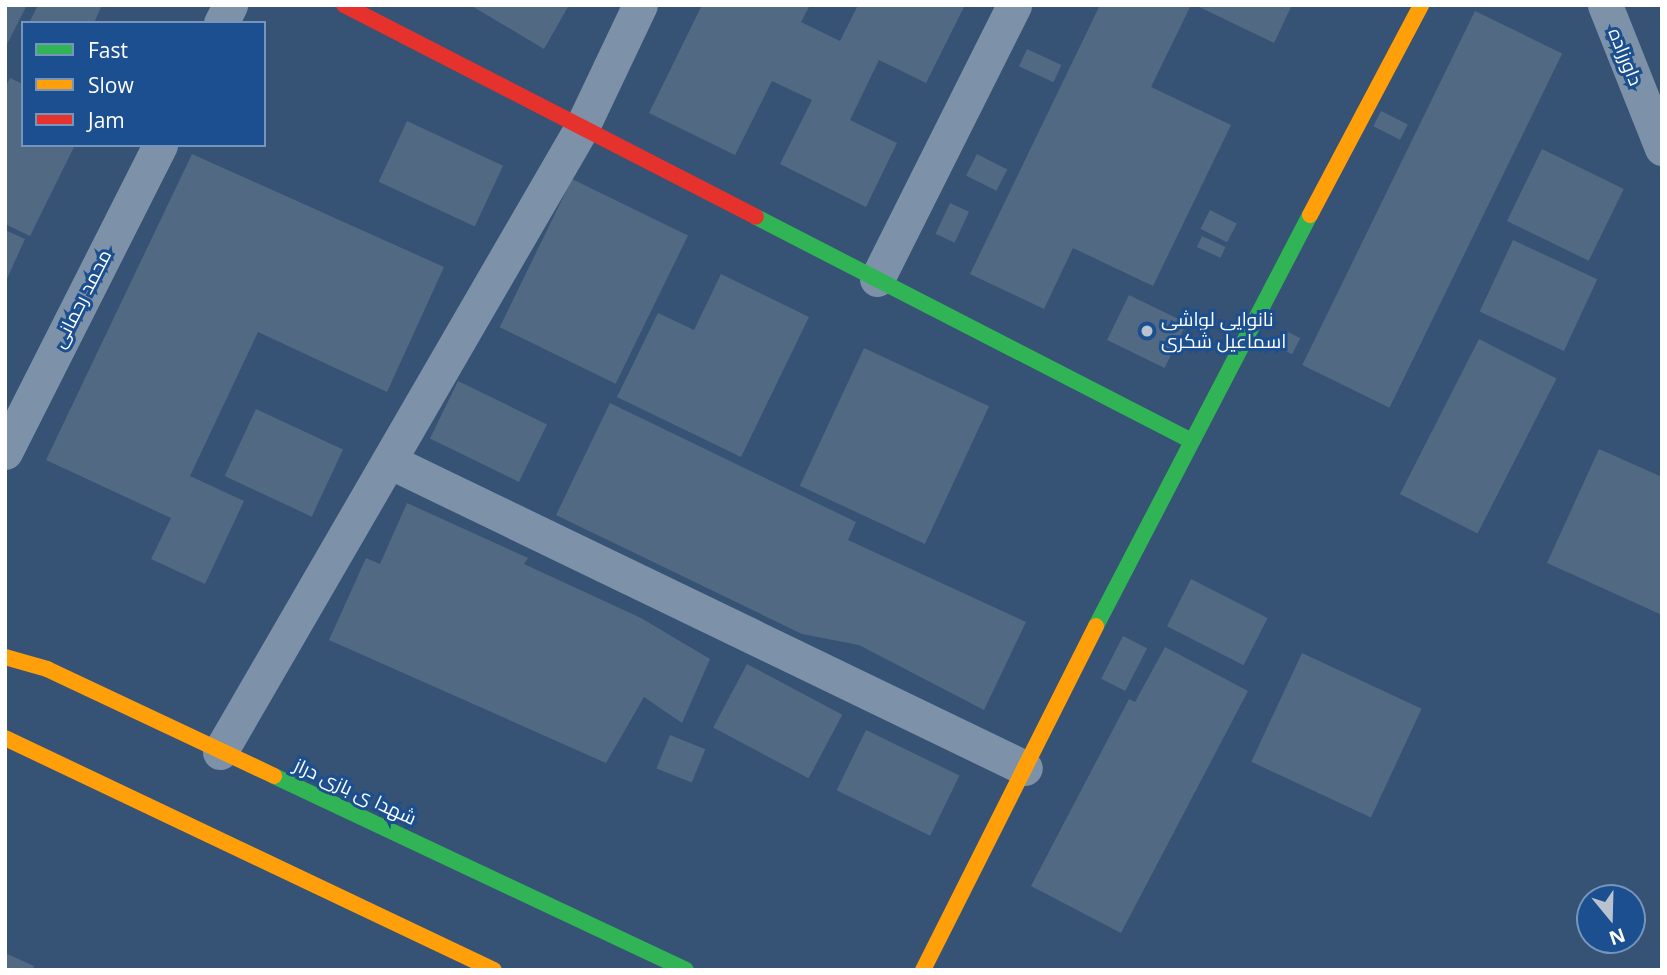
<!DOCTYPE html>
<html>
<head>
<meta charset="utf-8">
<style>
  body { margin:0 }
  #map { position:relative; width:1667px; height:975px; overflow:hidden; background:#365274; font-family:"Open Sans",Cairo,sans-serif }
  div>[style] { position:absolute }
  .building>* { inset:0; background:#526984; transform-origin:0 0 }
  .street>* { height:35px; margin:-17.5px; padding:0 17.5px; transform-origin:17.5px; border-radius:17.5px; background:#7d92a8 }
  .fast>* { height:16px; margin:-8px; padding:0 8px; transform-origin:8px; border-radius:8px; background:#30b455 }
  .slow>* { height:16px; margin:-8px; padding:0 8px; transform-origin:8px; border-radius:8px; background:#ff9f0a }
  .jam>* { height:16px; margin:-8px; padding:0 8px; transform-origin:8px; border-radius:8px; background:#e5322d }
  .dots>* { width:19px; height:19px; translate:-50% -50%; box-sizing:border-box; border:4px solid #1b4f8f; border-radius:50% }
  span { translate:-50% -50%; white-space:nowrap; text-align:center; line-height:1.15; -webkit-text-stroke:6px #1b4f8f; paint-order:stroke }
  .street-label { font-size:19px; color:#fff }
  .poi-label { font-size:19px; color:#fff }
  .left { translate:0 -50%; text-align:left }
  .frame { position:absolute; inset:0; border:7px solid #fff; pointer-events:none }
  .legend { position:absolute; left:21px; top:21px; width:245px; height:126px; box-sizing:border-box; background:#1b4f8f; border:2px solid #7695bc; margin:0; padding:9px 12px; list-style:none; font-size:21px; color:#fff }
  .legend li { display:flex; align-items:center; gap:14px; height:35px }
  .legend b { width:35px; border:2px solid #7695bc }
  .north { position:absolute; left:1576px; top:884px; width:70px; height:70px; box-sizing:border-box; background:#1b4f8f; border:2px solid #7695bc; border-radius:50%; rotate:161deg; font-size:19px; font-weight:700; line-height:28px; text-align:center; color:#fff }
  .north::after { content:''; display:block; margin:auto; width:24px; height:32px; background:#b9c2ce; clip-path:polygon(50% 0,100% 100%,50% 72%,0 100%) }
</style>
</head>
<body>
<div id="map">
  <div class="building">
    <i style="clip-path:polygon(5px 5px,27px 5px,5px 48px)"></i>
    <i style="clip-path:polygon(38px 5px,102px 5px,94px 23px,29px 23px)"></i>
    <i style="clip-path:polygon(470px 5px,569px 5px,544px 49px)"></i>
    <i style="clip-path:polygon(702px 5px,810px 5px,801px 22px,840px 41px,858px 5px,965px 5px,926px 83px,879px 60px,850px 120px,897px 143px,866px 207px,780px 164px,812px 100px,772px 81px,735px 155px,649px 113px)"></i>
    <i style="clip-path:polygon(1100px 5px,1191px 5px,1151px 87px,1231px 125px,1153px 286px,1073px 248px,1044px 309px,970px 274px)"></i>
    <i style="clip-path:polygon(1195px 5px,1292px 5px,1274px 43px)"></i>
    <i style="left:1475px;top:11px;width:97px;height:394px;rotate:26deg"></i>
    <i style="left:1027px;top:49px;width:38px;height:19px;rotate:25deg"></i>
    <i style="clip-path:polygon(10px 78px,23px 84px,23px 145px,75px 145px,30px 236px,5px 224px,5px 88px)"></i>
    <i style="left:1381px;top:111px;width:30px;height:17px;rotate:27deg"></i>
    <i style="left:407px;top:121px;width:106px;height:67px;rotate:25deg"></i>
    <i style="left:1542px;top:149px;width:91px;height:80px;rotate:26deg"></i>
    <i style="clip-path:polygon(192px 154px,444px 267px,387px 392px,258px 332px,190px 476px,244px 501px,205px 584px,151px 559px,171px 518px,46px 460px)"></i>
    <i style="left:977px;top:154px;width:34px;height:24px;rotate:27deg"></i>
    <i style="left:572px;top:179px;width:129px;height:165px;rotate:26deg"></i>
    <i style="left:950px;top:203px;width:21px;height:34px;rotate:25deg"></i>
    <i style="left:1210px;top:210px;width:30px;height:21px;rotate:27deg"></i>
    <i style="clip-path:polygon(5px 230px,25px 239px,5px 283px)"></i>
    <i style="left:1202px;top:236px;width:26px;height:12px;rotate:25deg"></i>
    <i style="left:1513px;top:240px;width:93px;height:79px;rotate:25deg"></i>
    <i style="clip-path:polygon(721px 274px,809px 317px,741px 457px,617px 397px,658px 313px,694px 330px)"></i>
    <i style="left:1129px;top:295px;width:64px;height:50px;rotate:26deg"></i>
    <i style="left:1286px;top:331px;width:16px;height:18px;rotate:27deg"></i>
    <i style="left:1479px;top:339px;width:87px;height:174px;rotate:27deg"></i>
    <i style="left:864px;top:348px;width:138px;height:152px;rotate:25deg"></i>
    <i style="left:458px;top:381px;width:99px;height:64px;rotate:26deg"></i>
    <i style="clip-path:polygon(610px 403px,856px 522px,848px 540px,1026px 622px,984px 710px,859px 645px,802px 634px,556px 515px)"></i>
    <i style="left:256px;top:409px;width:96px;height:74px;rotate:25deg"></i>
    <i style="clip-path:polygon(1599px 449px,1662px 477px,1662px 615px,1547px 563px)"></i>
    <i style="clip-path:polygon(407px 503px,528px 558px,524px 564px,641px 618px,710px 659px,682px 723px,644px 697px,606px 763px,329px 640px,366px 558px,380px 564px)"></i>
    <i style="left:1191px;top:579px;width:86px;height:53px;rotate:27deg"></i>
    <i style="left:1123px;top:636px;width:27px;height:48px;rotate:27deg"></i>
    <i style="clip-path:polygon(1165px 647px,1248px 691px,1121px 933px,1031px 886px,1129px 699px,1135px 702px)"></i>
    <i style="left:1302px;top:653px;width:132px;height:120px;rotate:25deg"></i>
    <i style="left:747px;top:664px;width:108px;height:72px;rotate:28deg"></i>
    <i style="left:866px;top:730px;width:104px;height:67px;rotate:26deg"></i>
    <i style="left:670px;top:735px;width:38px;height:36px;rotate:22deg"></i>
    <i style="clip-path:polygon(5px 953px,34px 966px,32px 970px,5px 970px)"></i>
  </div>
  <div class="street">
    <i style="left:1605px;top:5px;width:154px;rotate:68.3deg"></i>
    <i style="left:221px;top:23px;width:20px;rotate:-63deg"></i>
    <i style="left:877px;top:279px;width:306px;rotate:-63.4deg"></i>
    <i style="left:5px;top:452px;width:344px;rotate:-63.2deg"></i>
    <i style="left:389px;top:461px;width:706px;rotate:25.77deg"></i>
    <i style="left:220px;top:752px;width:722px;rotate:-59.92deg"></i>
    <i style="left:582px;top:127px;width:135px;rotate:-64.6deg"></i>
  </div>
  <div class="fast">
    <i style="left:756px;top:217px;width:488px;rotate:27.2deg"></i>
    <i style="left:1096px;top:626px;width:463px;rotate:-62.5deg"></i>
    <i style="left:274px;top:776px;width:455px;rotate:25.2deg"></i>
  </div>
  <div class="slow">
    <i style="left:1310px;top:215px;width:238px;rotate:-62.1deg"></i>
    <i style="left:5px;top:657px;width:44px;rotate:15.9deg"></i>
    <i style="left:47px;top:669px;width:251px;rotate:25.2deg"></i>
    <i style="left:5px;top:738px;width:541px;rotate:25.38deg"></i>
    <i style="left:923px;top:970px;width:385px;rotate:-63.3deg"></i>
  </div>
  <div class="jam">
    <i style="left:344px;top:5px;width:463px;rotate:27.2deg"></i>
  </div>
  <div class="dots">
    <i style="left:1147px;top:331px;background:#b9c2ce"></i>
  </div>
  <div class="street-label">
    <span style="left:1625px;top:57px;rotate:68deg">داورزاده</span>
    <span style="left:82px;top:299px;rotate:-63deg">محمد رحمانی</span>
    <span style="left:355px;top:792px;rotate:25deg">شهدا ی بازی دراز</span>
  </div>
  <div class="poi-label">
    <span class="left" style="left:1161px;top:331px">نانوایی لواشی<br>اسماعیل شکری</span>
  </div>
  <div class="frame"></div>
  <ul class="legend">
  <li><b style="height:9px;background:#30b455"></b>Fast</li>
  <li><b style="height:9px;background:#ff9f0a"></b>Slow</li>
  <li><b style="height:9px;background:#e5322d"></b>Jam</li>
  </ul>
  <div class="north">N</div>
</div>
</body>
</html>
